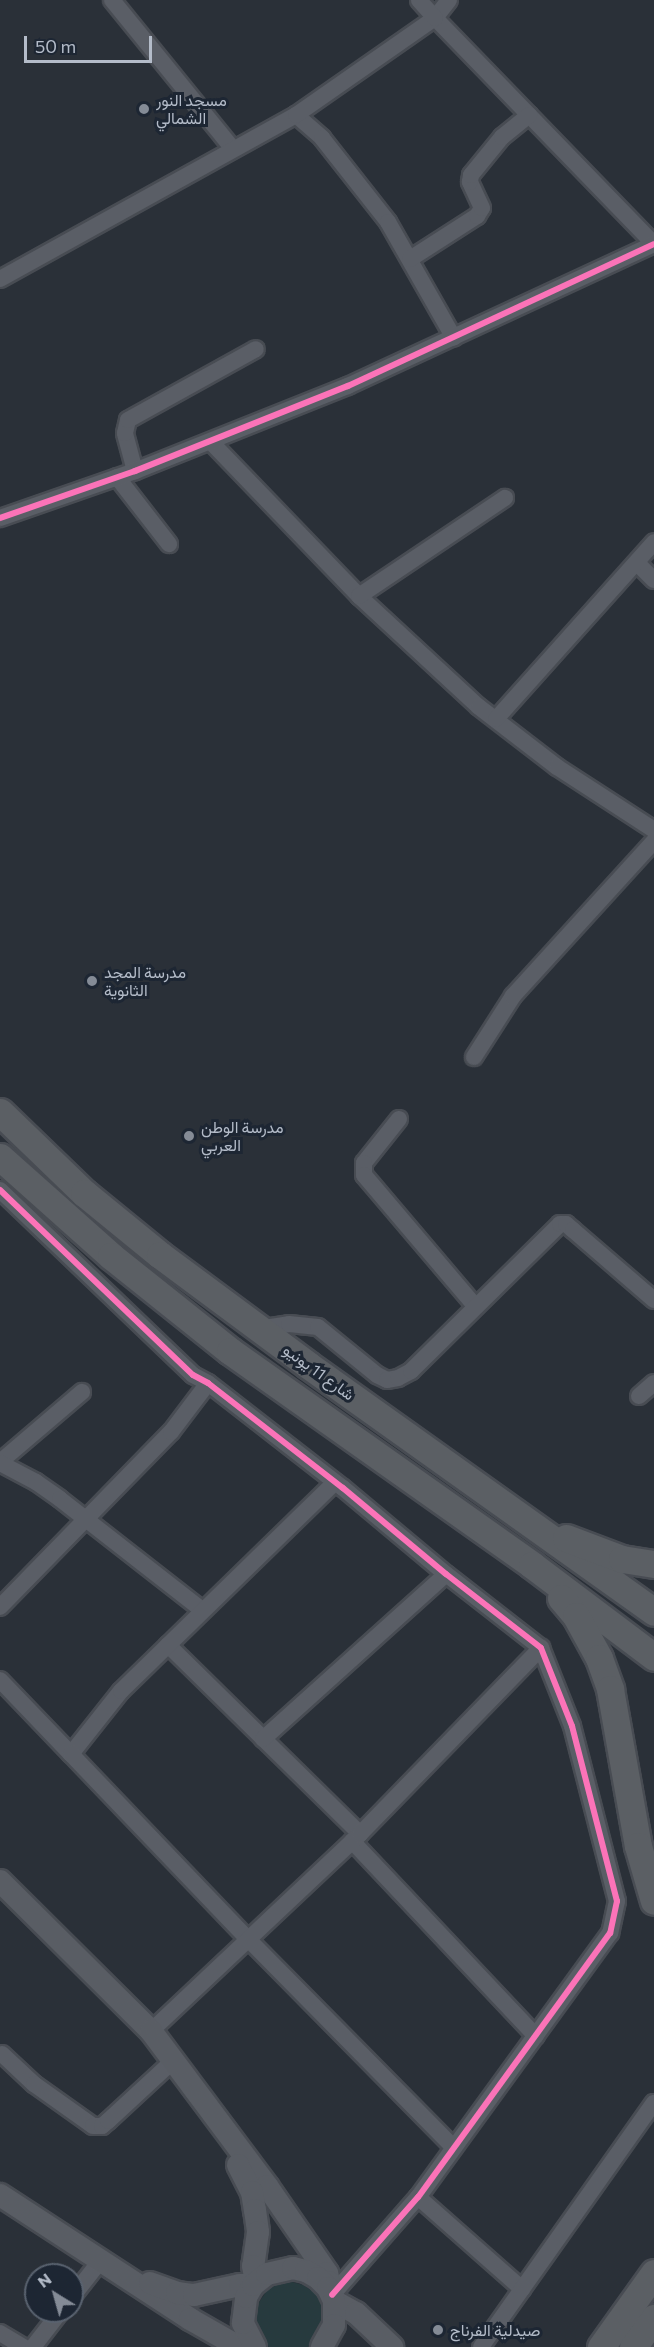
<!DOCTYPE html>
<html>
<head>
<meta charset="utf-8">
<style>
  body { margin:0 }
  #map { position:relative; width:654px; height:2347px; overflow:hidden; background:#2a3038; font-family:Commissioner,Vazirmatn,sans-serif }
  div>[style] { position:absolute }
  .green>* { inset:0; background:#273a3e }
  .roads { filter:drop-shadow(2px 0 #484c53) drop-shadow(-2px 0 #484c53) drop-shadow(0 2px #484c53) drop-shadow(0 -2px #484c53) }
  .minor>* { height:16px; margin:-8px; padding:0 8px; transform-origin:8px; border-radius:8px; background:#5a5e66 }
  .secondary>* { height:22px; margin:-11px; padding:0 11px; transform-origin:11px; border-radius:11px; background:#595d64 }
  .trunk>* { height:27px; margin:-13.5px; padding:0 13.5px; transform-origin:13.5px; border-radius:13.5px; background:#5b5f64 }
  .cycleway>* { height:6px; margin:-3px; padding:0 3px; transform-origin:3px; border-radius:3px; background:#fb73b8 }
  .dots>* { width:16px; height:16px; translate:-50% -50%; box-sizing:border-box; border:3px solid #1d2633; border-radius:50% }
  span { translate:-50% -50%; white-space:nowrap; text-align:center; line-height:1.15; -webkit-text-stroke:6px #1d2633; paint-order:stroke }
  .poi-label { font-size:16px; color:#b4bcc9 }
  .left { translate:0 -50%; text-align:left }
  .street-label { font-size:16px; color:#b4bcc9 }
  .north { position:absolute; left:24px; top:2263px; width:60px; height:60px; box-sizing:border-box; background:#1d2633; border:2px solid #59626f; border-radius:50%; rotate:323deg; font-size:16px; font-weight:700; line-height:24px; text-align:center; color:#b4bcc9 }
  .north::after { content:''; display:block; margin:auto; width:21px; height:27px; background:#848b96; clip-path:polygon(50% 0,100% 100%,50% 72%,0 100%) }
  .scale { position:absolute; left:24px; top:36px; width:128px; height:27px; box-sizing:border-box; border:3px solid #b4bcc9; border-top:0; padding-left:8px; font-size:18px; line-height:21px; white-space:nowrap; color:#b4bcc9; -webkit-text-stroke:4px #1d2633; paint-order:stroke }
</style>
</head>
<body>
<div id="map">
  <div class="green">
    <i style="clip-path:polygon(292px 2282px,303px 2285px,314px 2292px,321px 2301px,324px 2325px,308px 2347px,269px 2347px,256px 2330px,256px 2307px,268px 2289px,279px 2284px)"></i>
  </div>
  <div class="roads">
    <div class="minor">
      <i style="left:112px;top:0;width:192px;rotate:50.9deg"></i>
      <i style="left:449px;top:0;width:23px;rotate:128deg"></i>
      <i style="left:435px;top:18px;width:315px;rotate:45.9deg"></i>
      <i style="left:296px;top:115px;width:35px;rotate:41deg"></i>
      <i style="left:322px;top:138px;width:107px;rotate:51.8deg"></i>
      <i style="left:388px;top:222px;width:133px;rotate:60.4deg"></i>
      <i style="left:410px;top:259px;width:80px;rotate:-32.7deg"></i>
      <i style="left:477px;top:216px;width:9px;rotate:-58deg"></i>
      <i style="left:482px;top:208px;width:29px;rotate:-115deg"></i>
      <i style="left:470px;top:182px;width:7px;rotate:-82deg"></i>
      <i style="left:471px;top:175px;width:49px;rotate:-50.8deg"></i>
      <i style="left:502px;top:137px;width:35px;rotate:-39deg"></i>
      <i style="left:0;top:279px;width:338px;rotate:-29deg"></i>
      <i style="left:296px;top:115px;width:169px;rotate:-34.9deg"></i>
      <i style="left:435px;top:18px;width:24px;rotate:-132deg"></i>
      <i style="left:211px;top:442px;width:214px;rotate:46.1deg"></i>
      <i style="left:359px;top:596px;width:163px;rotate:42.8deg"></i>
      <i style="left:479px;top:707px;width:98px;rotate:37.6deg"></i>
      <i style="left:557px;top:767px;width:116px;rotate:33deg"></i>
      <i style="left:135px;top:471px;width:39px;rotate:-105deg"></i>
      <i style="left:125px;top:433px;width:13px;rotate:-77deg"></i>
      <i style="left:128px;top:420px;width:146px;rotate:-29deg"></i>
      <i style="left:117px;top:477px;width:85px;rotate:52.2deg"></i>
      <i style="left:0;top:518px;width:143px;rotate:-19.2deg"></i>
      <i style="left:135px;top:471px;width:229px;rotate:-21.8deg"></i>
      <i style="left:348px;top:386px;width:337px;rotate:-24.9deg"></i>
      <i style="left:637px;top:563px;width:24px;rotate:45deg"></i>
      <i style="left:359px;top:596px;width:176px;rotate:-33.9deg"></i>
      <i style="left:496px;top:719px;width:237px;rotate:-48.2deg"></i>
      <i style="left:474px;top:1057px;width:72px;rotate:-57.4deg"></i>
      <i style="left:513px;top:996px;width:210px;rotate:-47.7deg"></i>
      <i style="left:399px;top:1119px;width:56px;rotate:128.5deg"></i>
      <i style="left:364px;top:1163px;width:12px;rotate:90deg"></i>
      <i style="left:364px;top:1175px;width:172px;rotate:49.7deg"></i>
      <i style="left:0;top:1190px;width:267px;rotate:43.8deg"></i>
      <i style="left:193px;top:1375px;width:17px;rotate:28deg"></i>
      <i style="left:208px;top:1383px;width:171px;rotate:37.9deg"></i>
      <i style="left:343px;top:1488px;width:134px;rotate:39.9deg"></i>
      <i style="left:446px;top:1574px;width:120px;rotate:37.9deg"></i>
      <i style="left:541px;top:1648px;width:84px;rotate:68.3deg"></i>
      <i style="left:572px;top:1726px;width:181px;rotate:75.6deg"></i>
      <i style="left:617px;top:1901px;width:33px;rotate:102deg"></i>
      <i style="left:610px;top:1933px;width:326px;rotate:126deg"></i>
      <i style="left:418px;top:2197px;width:130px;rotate:131.3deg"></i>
      <i style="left:258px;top:1329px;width:31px;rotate:-9deg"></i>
      <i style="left:289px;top:1324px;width:29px;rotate:6deg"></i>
      <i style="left:318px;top:1327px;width:76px;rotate:39.1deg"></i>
      <i style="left:377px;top:1375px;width:11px;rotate:27deg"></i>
      <i style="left:387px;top:1380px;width:11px;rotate:-10deg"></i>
      <i style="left:398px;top:1378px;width:15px;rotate:-28deg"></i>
      <i style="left:411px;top:1371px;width:209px;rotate:-44.6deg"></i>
      <i style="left:560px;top:1224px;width:6px"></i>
      <i style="left:566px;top:1224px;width:9px;rotate:41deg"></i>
      <i style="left:573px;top:1230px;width:107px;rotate:40.8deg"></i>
      <i style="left:639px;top:1396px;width:20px;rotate:-41deg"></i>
      <i style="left:0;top:1462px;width:108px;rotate:-40.5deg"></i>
      <i style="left:0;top:1463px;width:41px;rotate:27.8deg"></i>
      <i style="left:36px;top:1482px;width:29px;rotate:35deg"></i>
      <i style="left:60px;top:1499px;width:180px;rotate:38deg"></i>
      <i style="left:0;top:1607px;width:245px;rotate:-45.7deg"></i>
      <i style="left:171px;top:1432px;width:61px;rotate:-52.9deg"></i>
      <i style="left:168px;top:1645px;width:269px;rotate:44.5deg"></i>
      <i style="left:0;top:1680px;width:103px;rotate:46.2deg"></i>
      <i style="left:71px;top:1754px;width:80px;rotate:-51.6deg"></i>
      <i style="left:121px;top:1691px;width:299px;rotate:-44.3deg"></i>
      <i style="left:263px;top:1739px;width:246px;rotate:-42deg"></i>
      <i style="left:71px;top:1754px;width:257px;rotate:46.3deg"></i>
      <i style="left:249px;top:1940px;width:291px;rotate:45.4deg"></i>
      <i style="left:352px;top:1841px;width:268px;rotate:46.7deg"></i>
      <i style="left:151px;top:2031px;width:287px;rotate:-43.3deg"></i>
      <i style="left:360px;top:1834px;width:260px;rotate:-45.8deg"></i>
      <i style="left:2px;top:2054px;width:44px;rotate:43.2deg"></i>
      <i style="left:34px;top:2084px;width:72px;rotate:35.4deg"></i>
      <i style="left:93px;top:2126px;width:9px"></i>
      <i style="left:102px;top:2126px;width:8px;rotate:-40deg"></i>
      <i style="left:108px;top:2121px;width:90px;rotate:-42.7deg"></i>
      <i style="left:418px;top:2197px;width:139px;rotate:41.5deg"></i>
      <i style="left:72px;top:2297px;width:47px;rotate:-51.9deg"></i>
      <i style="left:0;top:2333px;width:27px;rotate:31deg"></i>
      <i style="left:33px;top:2347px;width:46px;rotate:-52.1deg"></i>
      <i style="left:481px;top:2347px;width:299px;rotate:-54.7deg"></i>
    </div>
    <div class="secondary">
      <i style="left:0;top:1881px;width:213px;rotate:44.8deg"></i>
      <i style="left:151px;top:2031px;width:194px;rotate:53.2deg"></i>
      <i style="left:267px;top:2186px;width:106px;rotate:55.4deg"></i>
      <i style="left:327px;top:2273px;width:9px;rotate:77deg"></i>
      <i style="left:329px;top:2282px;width:6px;rotate:99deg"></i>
      <i style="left:238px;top:2165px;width:30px;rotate:63deg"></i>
      <i style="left:252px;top:2192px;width:18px;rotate:81deg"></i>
      <i style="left:255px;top:2210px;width:22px;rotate:82deg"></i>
      <i style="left:258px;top:2232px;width:34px;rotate:98deg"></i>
      <i style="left:253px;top:2266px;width:16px;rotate:79deg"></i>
      <i style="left:0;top:2195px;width:227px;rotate:33.1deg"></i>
      <i style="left:190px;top:2319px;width:56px;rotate:29.7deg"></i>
      <i style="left:150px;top:2283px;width:29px;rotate:20deg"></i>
      <i style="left:177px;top:2293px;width:17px;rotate:7deg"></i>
      <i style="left:194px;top:2295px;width:47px;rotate:-12.3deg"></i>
      <i style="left:240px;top:2285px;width:13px"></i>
      <i style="left:334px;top:2301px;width:25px;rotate:29deg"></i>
      <i style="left:356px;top:2313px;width:50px;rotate:43.4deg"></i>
      <i style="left:255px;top:2347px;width:27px;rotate:-117deg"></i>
      <i style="left:243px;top:2323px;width:26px;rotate:-83deg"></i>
      <i style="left:246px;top:2297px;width:14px;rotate:-60deg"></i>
      <i style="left:253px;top:2285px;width:18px;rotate:-38deg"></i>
      <i style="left:267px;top:2274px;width:27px;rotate:-13deg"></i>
      <i style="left:293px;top:2268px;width:13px;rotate:13deg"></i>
      <i style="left:306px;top:2271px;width:14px;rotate:30deg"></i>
      <i style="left:318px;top:2278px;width:14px;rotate:45deg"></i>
      <i style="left:328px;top:2288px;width:14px;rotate:65deg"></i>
      <i style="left:334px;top:2301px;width:24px;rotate:90deg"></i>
      <i style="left:334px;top:2325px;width:25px;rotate:119deg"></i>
    </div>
    <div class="trunk">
      <i style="left:0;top:1112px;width:117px;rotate:44deg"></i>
      <i style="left:84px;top:1193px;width:98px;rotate:39.2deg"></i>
      <i style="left:160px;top:1255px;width:184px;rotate:36.6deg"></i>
      <i style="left:308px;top:1365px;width:425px;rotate:35.5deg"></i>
      <i style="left:0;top:1157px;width:149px;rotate:41.7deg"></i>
      <i style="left:111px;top:1256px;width:152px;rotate:38.6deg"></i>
      <i style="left:230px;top:1351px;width:370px;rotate:35.3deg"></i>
      <i style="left:532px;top:1565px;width:153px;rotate:37deg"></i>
      <i style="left:566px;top:1538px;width:60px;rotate:20.6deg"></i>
      <i style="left:622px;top:1559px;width:32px;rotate:9deg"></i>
      <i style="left:561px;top:1598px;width:23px;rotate:50deg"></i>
      <i style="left:576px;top:1616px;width:48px;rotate:61.3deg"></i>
      <i style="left:599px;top:1658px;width:33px;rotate:70deg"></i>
      <i style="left:610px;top:1689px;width:159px;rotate:79.9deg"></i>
      <i style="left:638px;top:1846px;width:57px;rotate:73.8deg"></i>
      <i style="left:601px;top:2347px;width:91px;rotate:-54.4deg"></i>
      <i style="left:633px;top:2347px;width:36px;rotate:-54deg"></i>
    </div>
  </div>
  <div class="cycleway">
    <i style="left:0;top:518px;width:143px;rotate:-19.2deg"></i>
    <i style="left:135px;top:471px;width:229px;rotate:-21.8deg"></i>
    <i style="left:348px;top:386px;width:337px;rotate:-24.9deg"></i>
    <i style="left:0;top:1190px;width:267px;rotate:43.8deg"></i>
    <i style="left:193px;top:1375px;width:17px;rotate:28deg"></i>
    <i style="left:208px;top:1383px;width:171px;rotate:37.9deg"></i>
    <i style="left:343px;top:1488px;width:134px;rotate:39.9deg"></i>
    <i style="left:446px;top:1574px;width:120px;rotate:37.9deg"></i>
    <i style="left:541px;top:1648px;width:84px;rotate:68.3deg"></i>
    <i style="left:572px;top:1726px;width:181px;rotate:75.6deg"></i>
    <i style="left:617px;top:1901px;width:33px;rotate:102deg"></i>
    <i style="left:610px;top:1933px;width:326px;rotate:126deg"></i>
    <i style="left:418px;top:2197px;width:130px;rotate:131.3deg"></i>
  </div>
  <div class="dots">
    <i style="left:144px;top:109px;background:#848b96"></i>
    <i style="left:92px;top:981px;background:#848b96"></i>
    <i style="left:189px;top:1136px;background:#848b96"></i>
    <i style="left:438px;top:2330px;background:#848b96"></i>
  </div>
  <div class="poi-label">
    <span class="left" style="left:156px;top:109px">مسجد النور<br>الشمالي</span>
    <span class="left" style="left:104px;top:981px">مدرسة المجد<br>الثانوية</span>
    <span class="left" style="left:201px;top:1136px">مدرسة الوطن<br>العربي</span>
    <span class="left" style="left:450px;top:2330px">صيدلية الفرناج</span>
  </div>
  <div class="street-label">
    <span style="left:319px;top:1372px;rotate:36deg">شارع 11 يونيو</span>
  </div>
  <div class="north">N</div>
  <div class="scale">50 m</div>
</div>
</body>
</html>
